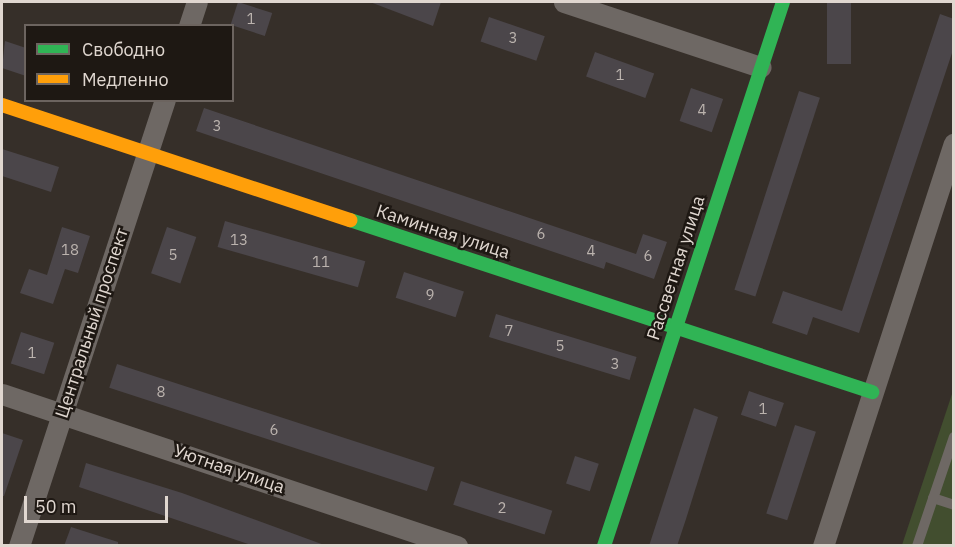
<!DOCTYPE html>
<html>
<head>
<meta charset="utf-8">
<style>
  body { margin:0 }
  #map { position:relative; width:955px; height:547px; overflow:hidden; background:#362f29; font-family:"IBM Plex Sans",sans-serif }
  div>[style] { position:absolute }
  .green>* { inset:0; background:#424e2f }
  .building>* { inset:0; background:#4b464a; transform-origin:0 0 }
  .lane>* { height:10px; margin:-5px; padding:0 5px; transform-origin:5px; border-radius:5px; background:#6e6864 }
  .street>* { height:21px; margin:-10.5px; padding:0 10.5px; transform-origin:10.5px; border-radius:10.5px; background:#6e6864 }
  .fast>* { height:14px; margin:-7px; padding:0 7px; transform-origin:7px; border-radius:7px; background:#30b455 }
  .slow>* { height:14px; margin:-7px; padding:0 7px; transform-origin:7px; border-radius:7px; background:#ff9f0a }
  span { translate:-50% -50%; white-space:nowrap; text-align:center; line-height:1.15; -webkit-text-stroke:5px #1e1813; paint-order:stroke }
  .number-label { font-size:15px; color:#bbb3ae }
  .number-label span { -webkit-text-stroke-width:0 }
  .street-label { font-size:18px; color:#e0d7d0 }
  .frame { position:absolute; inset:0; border:3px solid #e0d7d0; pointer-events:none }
  .legend { position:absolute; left:24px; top:24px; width:210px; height:78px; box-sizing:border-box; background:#1e1813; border:2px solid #6c645f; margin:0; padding:8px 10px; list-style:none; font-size:18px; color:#e0d7d0 }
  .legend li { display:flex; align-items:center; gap:12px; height:30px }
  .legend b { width:30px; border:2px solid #6c645f }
  .scale { position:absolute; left:24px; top:496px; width:144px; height:27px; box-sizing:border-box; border:3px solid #e0d7d0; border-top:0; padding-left:8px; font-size:18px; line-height:21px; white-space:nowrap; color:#e0d7d0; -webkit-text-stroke:4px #1e1813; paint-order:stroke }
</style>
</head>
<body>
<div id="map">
  <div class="green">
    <i style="clip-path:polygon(953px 391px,953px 545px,902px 545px)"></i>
  </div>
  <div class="building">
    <i style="left:238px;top:2px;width:36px;height:24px;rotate:18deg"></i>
    <i style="clip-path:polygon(370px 2px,441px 2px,433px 26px)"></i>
    <i style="left:827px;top:2px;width:24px;height:62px"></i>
    <i style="clip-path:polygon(940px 14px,954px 19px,954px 47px,859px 333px,813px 317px,807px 335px,772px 323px,783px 291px,842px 311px)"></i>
    <i style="left:489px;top:17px;width:59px;height:26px;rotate:19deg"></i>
    <i style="clip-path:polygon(5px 41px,26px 48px,26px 76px,2px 68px)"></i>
    <i style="left:595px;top:52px;width:63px;height:26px;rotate:20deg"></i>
    <i style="left:691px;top:88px;width:34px;height:35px;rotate:19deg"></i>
    <i style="left:799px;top:91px;width:22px;height:209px;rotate:18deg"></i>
    <i style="clip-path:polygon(204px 108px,636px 254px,643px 234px,667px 242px,654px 279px,606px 262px,604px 269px,196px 131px)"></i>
    <i style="clip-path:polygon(2px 149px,59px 167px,51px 192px,2px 176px)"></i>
    <i style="left:225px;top:221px;width:146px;height:27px;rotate:16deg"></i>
    <i style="clip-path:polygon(62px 227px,90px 236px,78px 273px,65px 269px,53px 304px,20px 293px,29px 269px,47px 275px)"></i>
    <i style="left:167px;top:227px;width:31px;height:49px;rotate:19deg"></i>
    <i style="left:404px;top:272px;width:63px;height:27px;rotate:18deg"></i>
    <i style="left:496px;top:314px;width:147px;height:24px;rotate:17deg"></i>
    <i style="left:21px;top:332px;width:35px;height:33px;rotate:18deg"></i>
    <i style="left:117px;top:364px;width:334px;height:25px;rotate:18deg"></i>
    <i style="left:749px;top:391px;width:37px;height:25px;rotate:19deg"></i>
    <i style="clip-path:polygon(694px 408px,718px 417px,686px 519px,677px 546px,649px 546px)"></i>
    <i style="left:795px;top:425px;width:22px;height:93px;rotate:18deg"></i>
    <i style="clip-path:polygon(2px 433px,23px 440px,4px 496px,2px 496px)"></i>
    <i style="left:575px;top:456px;width:25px;height:29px;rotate:18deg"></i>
    <i style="clip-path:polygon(86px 463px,182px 493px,327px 546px,254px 546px,79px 487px)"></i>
    <i style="left:461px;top:481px;width:96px;height:25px;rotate:18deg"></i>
    <i style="clip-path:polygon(71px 527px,118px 542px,118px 546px,64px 546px)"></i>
  </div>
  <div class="lane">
    <i style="left:933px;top:498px;width:22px;rotate:18deg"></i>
    <i style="left:917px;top:546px;width:115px;rotate:-71.3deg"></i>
  </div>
  <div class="street">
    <i style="left:564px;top:2px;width:207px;rotate:18.3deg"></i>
    <i style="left:189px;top:26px;width:25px;rotate:-72deg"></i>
    <i style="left:2px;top:394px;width:480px;rotate:18.5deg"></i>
    <i style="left:19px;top:546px;width:469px;rotate:-71.9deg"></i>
    <i style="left:823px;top:546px;width:423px;rotate:-72deg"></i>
  </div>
  <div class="fast">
    <i style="left:350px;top:220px;width:550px;rotate:18.24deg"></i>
    <i style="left:604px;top:546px;width:573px;rotate:-71.79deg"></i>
  </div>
  <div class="slow">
    <i style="left:2px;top:105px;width:367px;rotate:18.3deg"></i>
  </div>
  <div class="number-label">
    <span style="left:251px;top:19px">1</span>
    <span style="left:513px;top:38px">3</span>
    <span style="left:620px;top:75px">1</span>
    <span style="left:702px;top:110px">4</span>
    <span style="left:217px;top:126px">3</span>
    <span style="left:541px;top:234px">6</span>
    <span style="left:239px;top:240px">13</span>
    <span style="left:70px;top:250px">18</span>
    <span style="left:591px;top:251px">4</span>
    <span style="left:173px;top:255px">5</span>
    <span style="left:648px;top:256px">6</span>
    <span style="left:321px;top:262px">11</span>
    <span style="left:430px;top:295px">9</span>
    <span style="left:509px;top:331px">7</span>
    <span style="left:560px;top:346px">5</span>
    <span style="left:32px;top:353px">1</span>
    <span style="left:615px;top:364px">3</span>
    <span style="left:161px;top:392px">8</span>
    <span style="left:763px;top:409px">1</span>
    <span style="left:274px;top:430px">6</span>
    <span style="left:502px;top:508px">2</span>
  </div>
  <div class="street-label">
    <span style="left:443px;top:232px;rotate:18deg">Каминная улица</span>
    <span style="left:676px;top:268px;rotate:-72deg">Рассветная улица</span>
    <span style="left:92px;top:323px;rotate:-72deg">Центральный проспект</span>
    <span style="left:229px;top:469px;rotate:19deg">Уютная улица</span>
  </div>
  <div class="frame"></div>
  <ul class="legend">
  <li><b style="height:8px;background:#30b455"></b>Свободно</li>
  <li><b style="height:8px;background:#ff9f0a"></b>Медленно</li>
  </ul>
  <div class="scale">50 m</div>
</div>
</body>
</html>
